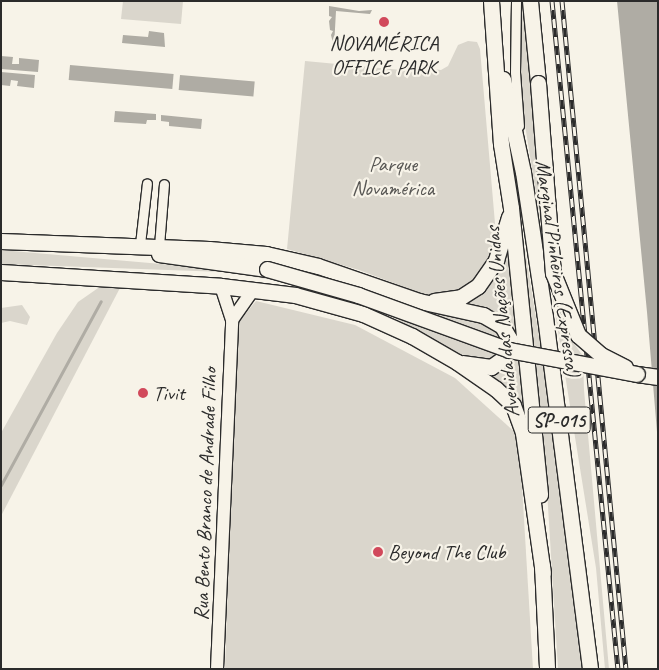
<!DOCTYPE html>
<html>
<head>
<meta charset="utf-8">
<style>
  body { margin:0 }
  #map { position:relative; width:659px; height:670px; overflow:hidden; background:#f7f3e8; font-family:Caveat,sans-serif }
  div>[style] { position:absolute }
  .green>* { inset:0; background:#dad6cc }
  .water>* { inset:0; background:#afaca4; transform-origin:0 0 }
  .stream>* { height:3px; margin:-1.5px; padding:0 1.5px; transform-origin:1.5px; border-radius:1.5px; background:#afaca4 }
  .roads { filter:drop-shadow(1px 0 #2b2b2b) drop-shadow(-1px 0 #2b2b2b) drop-shadow(0 1px #2b2b2b) drop-shadow(0 -1px #2b2b2b) }
  .street>* { height:9px; margin:-4.5px; padding:0 4.5px; transform-origin:4.5px; border-radius:4.5px; background:#f7f3e8 }
  .secondary>* { height:12px; margin:-6px; padding:0 6px; transform-origin:6px; border-radius:6px; background:#f7f3e8 }
  .highway>* { height:15px; margin:-7.5px; padding:0 7.5px; transform-origin:7.5px; border-radius:7.5px; background:#f7f3e8 }
  .rail>* { height:5px; margin-top:-2.5px; transform-origin:0; background:repeating-linear-gradient(90deg,#f7f3e8 0 9px,#2b2b2b 0 18px); box-sizing:border-box; border-block:1px solid #2b2b2b }
  .bridges { filter:drop-shadow(1px 0 #2b2b2b) drop-shadow(-1px 0 #2b2b2b) drop-shadow(0 1px #2b2b2b) drop-shadow(0 -1px #2b2b2b) }
  .highway-bridge>* { height:15px; margin:-7.5px; padding:0 7.5px; transform-origin:7.5px; border-radius:7.5px; background:#f7f3e8 }
  .dots>* { width:14px; height:14px; translate:-50% -50%; box-sizing:border-box; border:2px solid #f7f3e8; border-radius:50% }
  span { translate:-50% -50%; white-space:nowrap; text-align:center; line-height:1.15; -webkit-text-stroke:4.5px #f7f3e8; paint-order:stroke }
  .shield-label span { padding:1px 4px; background:#f7f3e8; border:1px solid; border-radius:4px; -webkit-text-stroke-width:0 }
  .shield-label { font-size:20px; color:#2b2b2b; font-weight:700 }
  .poi-label { font-size:21px; color:#2b2b2b }
  .left { translate:0 -50%; text-align:left }
  .park-label { font-size:21px; color:#575653 }
  .street-label { font-size:21px; color:#2b2b2b }
  .frame { position:absolute; inset:0; border:2px solid #2b2b2b; pointer-events:none }
</style>
</head>
<body>
<div id="map">
  <div class="green">
    <i style="clip-path:polygon(123px 1px,183px 1px,181px 24px,121px 19px)"></i>
    <i style="clip-path:polygon(521px 1px,525px 1px,552px 296px,565px 331px,583px 356px,584px 390px,609px 669px,605px 669px,596px 568px,521px 100px,518px 76px)"></i>
    <i style="clip-path:polygon(468px 41px,477px 42px,480px 49px,496px 235px,486px 267px,477px 280px,454px 294px,428px 296px,359px 270px,287px 249px,305px 61px,412px 71px,413px 67px,441px 70px,448px 66px,458px 45px)"></i>
    <i style="clip-path:polygon(514px 182px,548px 392px,583px 669px,558px 669px,545px 458px)"></i>
    <i style="clip-path:polygon(1px 250px,230px 270px,310px 284px,437px 330px,437px 315px,416px 306px,479px 318px,503px 333px,498px 356px,491px 360px,463px 356px,386px 313px,310px 286px,224px 272px,1px 264px)"></i>
    <i style="clip-path:polygon(508px 253px,525px 409px,491px 376px,510px 326px,499px 313px,461px 303px)"></i>
    <i style="clip-path:polygon(101px 286px,121px 286px,1px 516px,1px 433px,57px 333px,78px 302px)"></i>
    <i style="clip-path:polygon(256px 301px,355px 325px,455px 378px,519px 436px,533px 669px,225px 669px,237px 324px)"></i>
    <i style="clip-path:polygon(22px 305px,30px 317px,27px 325px,10px 321px,1px 323px,1px 308px)"></i>
  </div>
  <div class="water">
    <i style="clip-path:polygon(617px 1px,658px 1px,658px 444px,647px 312px)"></i>
    <i style="clip-path:polygon(329px 6px,359px 11px,372px 10px,370px 14px,336px 11px,334px 47px,331px 35px,333px 31px,330px 30px,329px 21px,332px 17px,329px 16px)"></i>
    <i style="clip-path:polygon(149px 31px,164px 33px,165px 47px,122px 43px,123px 35px,148px 37px)"></i>
    <i style="clip-path:polygon(1px 56px,13px 57px,12px 64px,19px 64px,19px 58px,39px 60px,38px 72px,1px 69px)"></i>
    <i style="left:70px;top:65px;width:104px;height:15px;rotate:5deg"></i>
    <i style="clip-path:polygon(1px 72px,35px 75px,34px 88px,17px 86px,18px 81px,11px 80px,10px 86px,1px 85px)"></i>
    <i style="left:180px;top:75px;width:75px;height:15px;rotate:5deg"></i>
    <i style="clip-path:polygon(115px 111px,156px 114px,156px 120px,147px 120px,146px 124px,114px 122px)"></i>
    <i style="clip-path:polygon(161px 115px,202px 119px,201px 129px,169px 126px,169px 122px,161px 121px)"></i>
  </div>
  <div class="stream">
    <i style="left:1px;top:485px;width:209px;rotate:-61.5deg"></i>
  </div>
  <div class="roads">
    <div class="street">
      <i style="left:516px;top:1px;width:71px;rotate:90.8deg"></i>
      <i style="left:515px;top:72px;width:54px;rotate:85.8deg"></i>
      <i style="left:140px;top:244px;width:61px;rotate:-83.5deg"></i>
      <i style="left:159px;top:246px;width:62px;rotate:-85.4deg"></i>
    </div>
    <div class="secondary">
      <i style="left:232px;top:320px;width:37px;rotate:-55deg"></i>
      <i style="left:217px;top:669px;width:349px;rotate:-87.5deg"></i>
      <i style="left:232px;top:320px;width:36px;rotate:-108deg"></i>
    </div>
    <div class="highway">
      <i style="left:491px;top:1px;width:143px;rotate:86deg"></i>
      <i style="left:501px;top:144px;width:65px;rotate:81.1deg"></i>
      <i style="left:511px;top:208px;width:288px;rotate:84.2deg"></i>
      <i style="left:530px;top:1px;width:82px;rotate:84.4deg"></i>
      <i style="left:503px;top:79px;width:95px;rotate:77.9deg"></i>
      <i style="left:523px;top:172px;width:147px;rotate:81.4deg"></i>
      <i style="left:545px;top:317px;width:355px;rotate:82.7deg"></i>
      <i style="left:1px;top:241px;width:208px;rotate:2.2deg"></i>
      <i style="left:209px;top:249px;width:57px;rotate:5deg"></i>
      <i style="left:266px;top:254px;width:53px;rotate:13deg"></i>
      <i style="left:318px;top:266px;width:107px;rotate:19.1deg"></i>
      <i style="left:419px;top:301px;width:66px;rotate:12.3deg"></i>
      <i style="left:483px;top:315px;width:22px;rotate:30deg"></i>
      <i style="left:502px;top:326px;width:16px;rotate:60deg"></i>
      <i style="left:510px;top:340px;width:19px;rotate:108deg"></i>
      <i style="left:504px;top:358px;width:16px;rotate:145deg"></i>
      <i style="left:491px;top:367px;width:28px;rotate:-172deg"></i>
      <i style="left:159px;top:254px;width:109px;rotate:7.9deg"></i>
      <i style="left:1px;top:272px;width:220px;rotate:3.6deg"></i>
      <i style="left:221px;top:286px;width:75px;rotate:6.9deg"></i>
      <i style="left:295px;top:295px;width:71px;rotate:15.6deg"></i>
      <i style="left:363px;top:314px;width:54px;rotate:24.2deg"></i>
      <i style="left:412px;top:336px;width:52px;rotate:30deg"></i>
      <i style="left:457px;top:362px;width:47px;rotate:34.7deg"></i>
      <i style="left:496px;top:389px;width:23px;rotate:43deg"></i>
      <i style="left:513px;top:405px;width:30px;rotate:70deg"></i>
      <i style="left:523px;top:433px;width:141px;rotate:81.9deg"></i>
      <i style="left:434px;top:301px;width:27px;rotate:-8deg"></i>
      <i style="left:461px;top:297px;width:20px;rotate:-33deg"></i>
      <i style="left:478px;top:286px;width:32px;rotate:-55deg"></i>
      <i style="left:496px;top:260px;width:45px;rotate:-73.2deg"></i>
      <i style="left:637px;top:374px;width:21px;rotate:8deg"></i>
      <i style="left:542px;top:565px;width:104px;rotate:87.2deg"></i>
    </div>
  </div>
  <div class="rail">
    <i style="left:552px;top:1px;width:671px;rotate:84.36deg"></i>
    <i style="left:562px;top:1px;width:671px;rotate:84.53deg"></i>
  </div>
  <div class="bridges">
    <div class="highway-bridge">
      <i style="left:538px;top:83px;width:191px;rotate:85.5deg"></i>
      <i style="left:553px;top:273px;width:67px;rotate:68deg"></i>
      <i style="left:578px;top:335px;width:30px;rotate:41deg"></i>
      <i style="left:601px;top:355px;width:27px;rotate:27deg"></i>
      <i style="left:267px;top:269px;width:95px;rotate:15.9deg"></i>
      <i style="left:358px;top:295px;width:161px;rotate:20deg"></i>
      <i style="left:509px;top:350px;width:130px;rotate:10.6deg"></i>
    </div>
  </div>
  <div class="dots">
    <i style="left:384px;top:22px;background:#d1495b"></i>
    <i style="left:143px;top:393px;background:#d1495b"></i>
    <i style="left:378px;top:552px;background:#d1495b"></i>
  </div>
  <div class="shield-label">
    <span style="left:559px;top:420px">SP-015</span>
  </div>
  <div class="poi-label">
    <span style="left:384px;top:55px">NOVAMÉRICA<br>OFFICE PARK</span>
    <span class="left" style="left:153px;top:393px">Tivit</span>
    <span class="left" style="left:388px;top:552px">Beyond The Club</span>
  </div>
  <div class="park-label">
    <span style="left:393px;top:176px">Parque<br>Novamérica</span>
  </div>
  <div class="street-label">
    <span style="left:558px;top:268px;rotate:82deg">Marginal Pinheiros (Expressa)</span>
    <span style="left:502px;top:322px;rotate:-96deg">Avenida das Nações Unidas</span>
    <span style="left:205px;top:494px;rotate:-88deg">Rua Bento Branco de Andrade Filho</span>
  </div>
  <div class="frame"></div>
</div>
</body>
</html>
